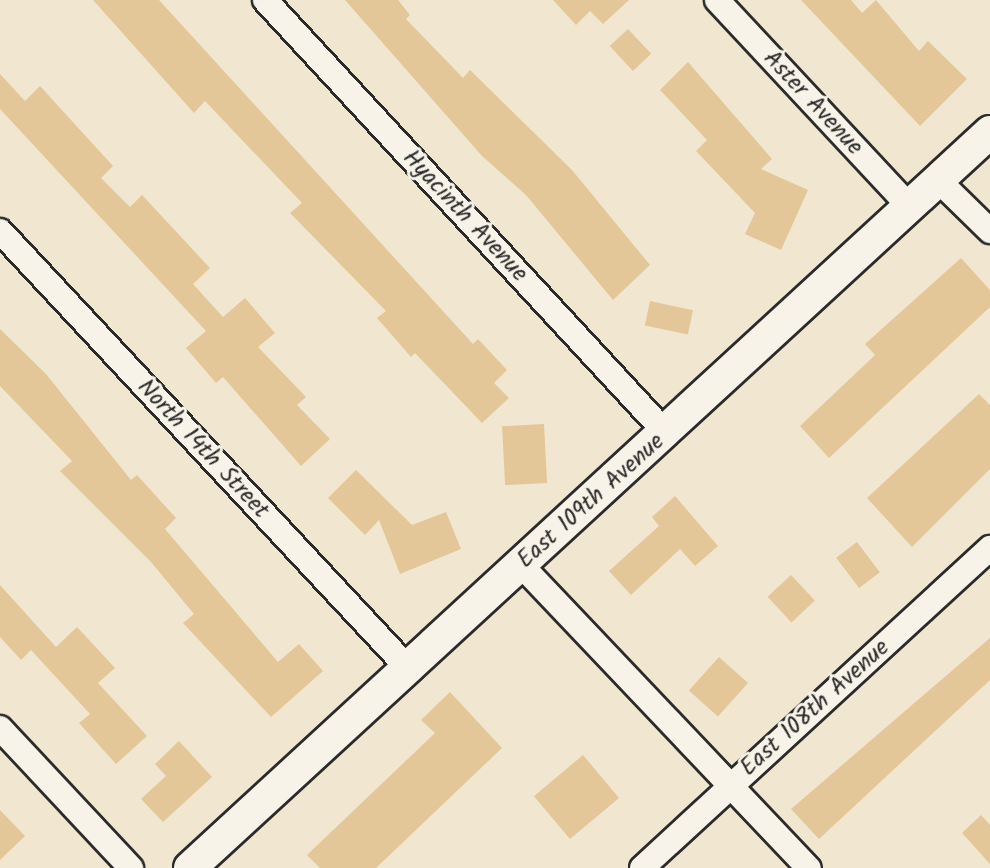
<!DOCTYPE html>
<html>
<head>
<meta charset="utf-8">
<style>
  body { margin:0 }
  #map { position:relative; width:990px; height:868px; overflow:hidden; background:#f1e6d0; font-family:Kalam,sans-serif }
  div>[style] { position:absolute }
  .building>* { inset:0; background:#e4c798; transform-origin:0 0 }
  .roads { filter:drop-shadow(2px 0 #2b2b2b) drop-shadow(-2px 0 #2b2b2b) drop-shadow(0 2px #2b2b2b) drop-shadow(0 -2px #2b2b2b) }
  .minor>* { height:24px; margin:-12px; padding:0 12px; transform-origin:12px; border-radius:12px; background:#f7f3e8 }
  .tertiary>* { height:32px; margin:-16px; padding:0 16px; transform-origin:16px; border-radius:16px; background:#f7f3e8 }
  span { translate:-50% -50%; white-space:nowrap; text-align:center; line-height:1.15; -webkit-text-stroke:6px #f7f3e8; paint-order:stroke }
  .street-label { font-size:24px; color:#2b2b2b }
</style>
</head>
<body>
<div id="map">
  <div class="building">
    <i style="clip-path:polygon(93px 0,159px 0,473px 344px,478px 339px,507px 370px,494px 383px,509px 398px,482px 423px,415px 353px,411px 357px,377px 318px,386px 311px,290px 213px,302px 203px,205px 101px,194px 113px)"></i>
    <i style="clip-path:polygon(345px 0,398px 0,410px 15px,406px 19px,463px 78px,470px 70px,572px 170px,650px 265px,613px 300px,526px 195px,482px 156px)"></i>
    <i style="clip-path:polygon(553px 0,629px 0,603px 24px,590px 11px,576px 25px)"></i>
    <i style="clip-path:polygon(801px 0,851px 0,862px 13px,876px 0,919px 51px,928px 41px,967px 79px,920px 126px)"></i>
    <i style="left:628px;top:29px;width:34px;height:25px;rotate:47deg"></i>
    <i style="clip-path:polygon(688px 62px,772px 159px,761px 169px,808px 190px,781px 250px,745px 234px,755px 213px,696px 151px,707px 140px,660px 90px)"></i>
    <i style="clip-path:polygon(0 74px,25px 101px,40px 86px,113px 166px,101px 178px,130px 207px,142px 195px,210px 268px,193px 284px,223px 317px,245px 298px,275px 333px,258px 347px,306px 397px,297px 405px,330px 439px,301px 466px,223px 377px,216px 383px,186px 348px,206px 331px,0 109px)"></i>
    <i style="clip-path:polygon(961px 258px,990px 290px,990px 307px,829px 458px,800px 426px,875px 355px,865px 344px)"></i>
    <i style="left:650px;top:301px;width:44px;height:25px;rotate:12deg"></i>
    <i style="clip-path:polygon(0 329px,46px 374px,131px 480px,137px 475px,176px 518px,165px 529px,278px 662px,299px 644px,323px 671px,271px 717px,183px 623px,194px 614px,151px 562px,60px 471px,72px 461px,0 386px)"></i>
    <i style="clip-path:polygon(979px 394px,990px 405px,990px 469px,912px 547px,867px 498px)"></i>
    <i style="left:544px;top:424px;width:59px;height:42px;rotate:87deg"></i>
    <i style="clip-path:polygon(356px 470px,412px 525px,446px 512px,461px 549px,400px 574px,379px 520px,365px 535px,328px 498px)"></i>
    <i style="clip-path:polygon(675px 496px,718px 546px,695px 566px,680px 549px,631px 595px,609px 571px,659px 526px,652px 517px)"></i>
    <i style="left:857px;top:542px;width:38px;height:26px;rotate:53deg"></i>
    <i style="left:791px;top:575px;width:35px;height:32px;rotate:47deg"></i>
    <i style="clip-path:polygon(0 585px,56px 647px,77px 627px,115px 668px,98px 683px,147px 736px,116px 764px,79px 723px,90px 714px,31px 650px,21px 660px,0 637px)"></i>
    <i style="clip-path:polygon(990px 638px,990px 680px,819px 839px,791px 809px)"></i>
    <i style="left:719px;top:657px;width:39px;height:45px;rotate:42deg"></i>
    <i style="clip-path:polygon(450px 692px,502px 748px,376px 868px,320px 868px,307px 855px,435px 733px,421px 720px)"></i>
    <i style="clip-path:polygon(179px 741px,212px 777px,163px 822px,141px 799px,166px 776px,155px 764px)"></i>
    <i style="left:583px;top:755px;width:56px;height:64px;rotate:50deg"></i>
    <i style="clip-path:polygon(0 810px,25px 836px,0 860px)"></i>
    <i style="clip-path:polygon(981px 815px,990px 825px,990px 864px,962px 833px)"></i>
  </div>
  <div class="roads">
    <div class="minor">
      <i style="left:265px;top:0;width:590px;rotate:47.2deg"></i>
      <i style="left:717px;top:0;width:283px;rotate:47deg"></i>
      <i style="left:938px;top:180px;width:73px;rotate:44.4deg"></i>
      <i style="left:0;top:231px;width:596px;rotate:46.97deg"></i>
      <i style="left:521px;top:565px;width:418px;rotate:46.5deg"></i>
      <i style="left:0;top:728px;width:192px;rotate:46.9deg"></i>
      <i style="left:642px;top:868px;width:473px;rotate:-42.6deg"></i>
    </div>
    <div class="tertiary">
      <i style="left:190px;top:868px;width:1087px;rotate:-42.61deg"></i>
    </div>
  </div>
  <div class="street-label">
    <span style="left:813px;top:103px;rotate:47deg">Aster Avenue</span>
    <span style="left:465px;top:216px;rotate:47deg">Hyacinth Avenue</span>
    <span style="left:203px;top:449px;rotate:47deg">North 14th Street</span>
    <span style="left:591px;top:501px;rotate:-42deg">East 109th Avenue</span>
    <span style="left:815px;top:708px;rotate:-42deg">East 108th Avenue</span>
  </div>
</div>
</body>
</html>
